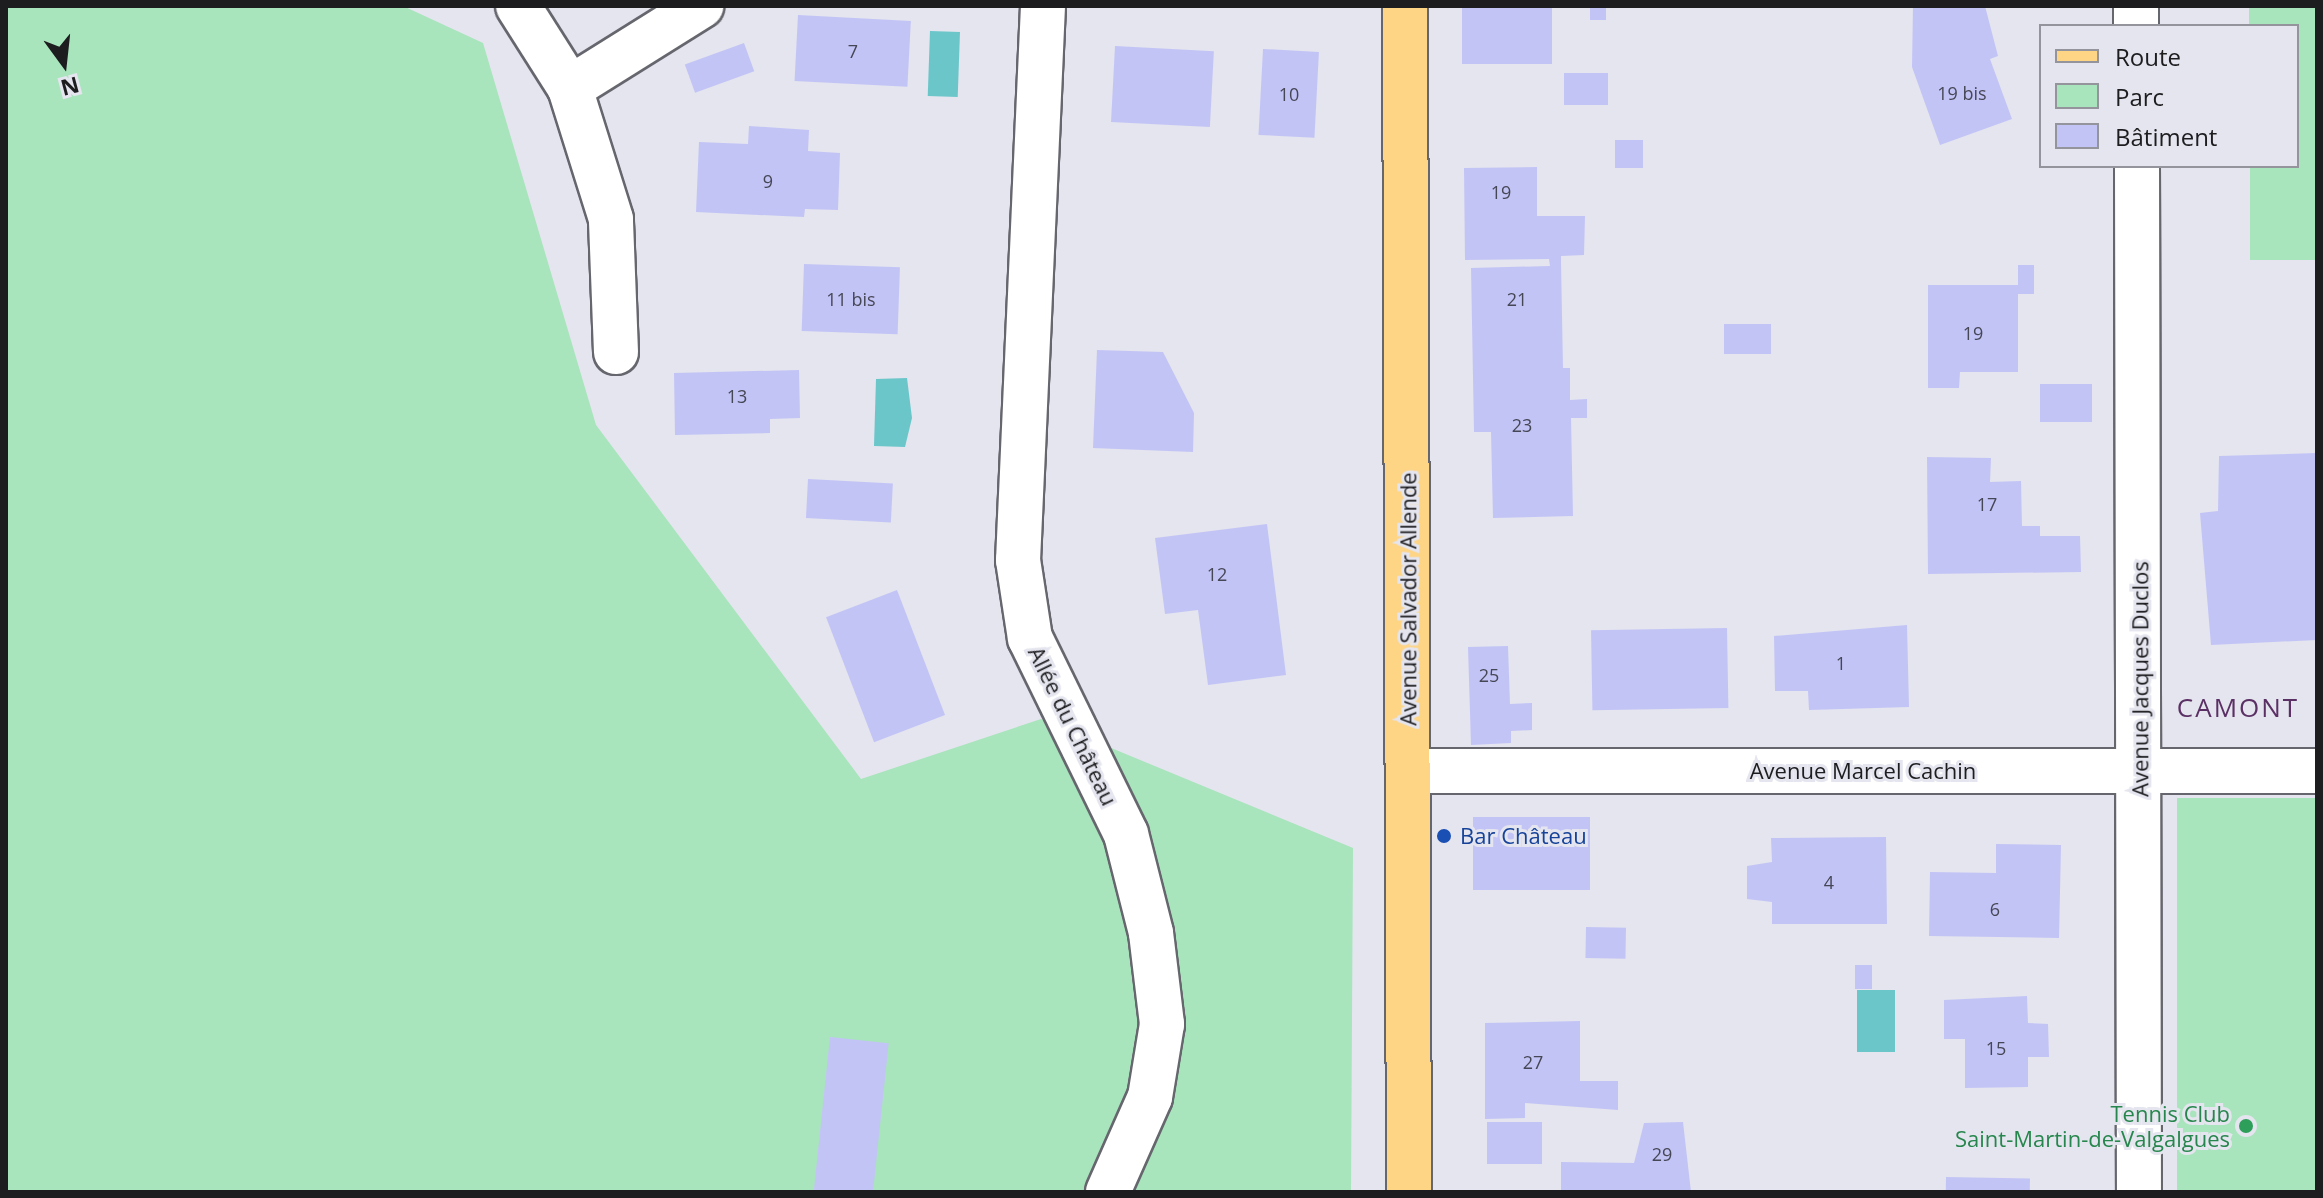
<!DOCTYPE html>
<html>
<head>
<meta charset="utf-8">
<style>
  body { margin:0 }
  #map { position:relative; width:2323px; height:1198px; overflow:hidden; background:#e4e5ee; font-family:"Open Sans",sans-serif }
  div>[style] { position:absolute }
  .green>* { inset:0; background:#a8e4bc; transform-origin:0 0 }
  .water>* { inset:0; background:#6bc6ca; transform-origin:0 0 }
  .building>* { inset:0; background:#c3c4f6; transform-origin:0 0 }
  .roads { filter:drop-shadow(2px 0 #66666e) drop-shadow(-2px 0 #66666e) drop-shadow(0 2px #66666e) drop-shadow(0 -2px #66666e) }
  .street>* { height:44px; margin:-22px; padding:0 22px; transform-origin:22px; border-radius:22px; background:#fff }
  .primary>* { height:44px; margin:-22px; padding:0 22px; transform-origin:22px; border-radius:22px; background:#fed485 }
  .dots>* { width:22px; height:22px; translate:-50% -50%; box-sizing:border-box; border:4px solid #e4e5ee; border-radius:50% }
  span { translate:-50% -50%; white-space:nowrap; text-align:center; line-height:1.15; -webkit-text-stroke:6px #e4e5ee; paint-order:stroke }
  .number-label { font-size:18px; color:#464756 }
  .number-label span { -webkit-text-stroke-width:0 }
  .street-label { font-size:22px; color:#1d1d20 }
  .transit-label { font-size:22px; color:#164399 }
  .left { translate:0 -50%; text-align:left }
  .leisure-label { font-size:22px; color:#27864d }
  .right { translate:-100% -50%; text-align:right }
  .quarter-label { font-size:26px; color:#5b3065; letter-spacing:2px }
  .frame { position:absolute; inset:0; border:8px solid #1d1d20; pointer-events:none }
  .legend { position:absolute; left:2039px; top:24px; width:260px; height:144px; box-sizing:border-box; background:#e4e5ee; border:2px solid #94959c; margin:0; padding:10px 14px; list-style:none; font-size:24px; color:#1d1d20 }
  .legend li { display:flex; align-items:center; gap:16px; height:40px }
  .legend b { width:40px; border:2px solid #94959c }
  .north { position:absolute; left:24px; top:24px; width:80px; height:80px; -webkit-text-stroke:6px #e4e5ee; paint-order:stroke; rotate:165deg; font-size:22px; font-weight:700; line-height:32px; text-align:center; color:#1d1d20 }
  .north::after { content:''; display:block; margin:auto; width:28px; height:36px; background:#1d1d20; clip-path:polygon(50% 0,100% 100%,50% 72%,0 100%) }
</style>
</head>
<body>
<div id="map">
  <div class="green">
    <i style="clip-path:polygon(6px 6px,403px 6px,483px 43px,596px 425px,861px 779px,1041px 719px,1353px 848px,1351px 1192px,6px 1192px)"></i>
    <i style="clip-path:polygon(2249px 6px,2317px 6px,2317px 260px,2250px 260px,2250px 166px,2297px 166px,2297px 26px,2249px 26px)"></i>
    <i style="left:2317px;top:798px;width:394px;height:140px;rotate:90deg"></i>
  </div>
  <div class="water">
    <i style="left:930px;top:31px;width:30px;height:65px;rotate:2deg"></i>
    <i style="clip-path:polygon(907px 378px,912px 418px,905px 447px,874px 446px,876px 379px)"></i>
    <i style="left:1857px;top:990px;width:38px;height:62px"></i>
  </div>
  <div class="building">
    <i style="left:1462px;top:6px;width:90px;height:58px"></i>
    <i style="left:1590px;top:6px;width:16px;height:14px"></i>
    <i style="clip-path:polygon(1913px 6px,1985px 6px,1998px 56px,1990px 59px,2012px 119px,1940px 145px,1912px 67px)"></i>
    <i style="left:798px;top:15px;width:113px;height:66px;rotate:3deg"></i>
    <i style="left:744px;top:43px;width:30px;height:63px;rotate:70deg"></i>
    <i style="left:1115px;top:46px;width:99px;height:76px;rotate:3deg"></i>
    <i style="left:1263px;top:49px;width:56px;height:86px;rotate:3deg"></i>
    <i style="left:1564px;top:73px;width:44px;height:32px"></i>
    <i style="clip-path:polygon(749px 126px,809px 130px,808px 151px,840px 153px,838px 210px,805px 209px,804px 217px,696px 212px,699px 142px,748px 144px)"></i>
    <i style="left:1643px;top:140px;width:28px;height:28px;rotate:90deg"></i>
    <i style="clip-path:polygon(1537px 167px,1537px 216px,1585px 216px,1584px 255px,1561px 256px,1561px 263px,1563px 368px,1570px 368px,1570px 400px,1587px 399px,1587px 418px,1571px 418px,1573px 516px,1493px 518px,1491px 432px,1474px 432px,1471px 268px,1550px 266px,1549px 259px,1465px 260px,1464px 168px)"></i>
    <i style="left:804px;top:264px;width:96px;height:67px;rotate:2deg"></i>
    <i style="clip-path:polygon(2018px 265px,2034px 265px,2034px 294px,2018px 294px,2018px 372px,1960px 372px,1959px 388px,1928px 388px,1928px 285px,2018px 285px)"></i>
    <i style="left:1724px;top:324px;width:47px;height:30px"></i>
    <i style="clip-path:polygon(1097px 350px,1163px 352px,1194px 413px,1193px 452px,1093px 448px)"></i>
    <i style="clip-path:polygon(799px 370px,800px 418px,770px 419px,770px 433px,675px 435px,674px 373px)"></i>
    <i style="left:2040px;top:384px;width:52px;height:38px"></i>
    <i style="clip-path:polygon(2317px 453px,2317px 640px,2211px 645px,2200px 513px,2218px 511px,2219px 456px)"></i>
    <i style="clip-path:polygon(1927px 457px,1991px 458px,1990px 482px,2021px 481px,2022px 526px,2040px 526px,2040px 536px,2080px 536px,2081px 572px,1928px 574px)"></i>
    <i style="left:808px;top:479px;width:85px;height:39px;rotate:3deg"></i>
    <i style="clip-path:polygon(1267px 524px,1286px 675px,1208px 685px,1198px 610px,1165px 614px,1155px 538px)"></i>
    <i style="left:897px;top:590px;width:134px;height:76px;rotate:69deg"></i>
    <i style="clip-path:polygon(1907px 625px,1909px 707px,1809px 710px,1808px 691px,1775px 691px,1774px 636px)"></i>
    <i style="left:1727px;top:628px;width:80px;height:136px;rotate:89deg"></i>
    <i style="clip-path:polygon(1508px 646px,1510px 704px,1532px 703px,1532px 730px,1511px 731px,1511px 743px,1471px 745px,1468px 647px)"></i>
    <i style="left:1473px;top:817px;width:117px;height:73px"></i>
    <i style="clip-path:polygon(1886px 837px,1887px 924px,1772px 924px,1772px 902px,1747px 899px,1747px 866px,1772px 862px,1771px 838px)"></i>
    <i style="clip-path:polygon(1996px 844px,2061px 845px,2059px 938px,1929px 936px,1930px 872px,1996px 873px)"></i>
    <i style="left:1586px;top:927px;width:40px;height:31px;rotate:1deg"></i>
    <i style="left:1855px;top:965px;width:17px;height:24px"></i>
    <i style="clip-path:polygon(2027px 996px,2028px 1023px,2048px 1024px,2049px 1057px,2028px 1057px,2028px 1087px,1965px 1088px,1965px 1039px,1944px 1039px,1944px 1000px)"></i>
    <i style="clip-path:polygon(1580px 1021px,1580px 1081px,1618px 1081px,1618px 1110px,1525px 1103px,1525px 1118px,1485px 1119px,1485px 1023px)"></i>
    <i style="left:830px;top:1037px;width:59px;height:156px;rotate:6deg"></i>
    <i style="left:1487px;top:1122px;width:55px;height:42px"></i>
    <i style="clip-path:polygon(1683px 1122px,1691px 1192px,1561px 1192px,1561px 1162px,1634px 1163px,1644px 1123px)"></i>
    <i style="left:1946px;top:1177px;width:84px;height:15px;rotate:1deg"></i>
  </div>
  <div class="roads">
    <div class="street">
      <i style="left:518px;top:6px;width:97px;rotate:57.6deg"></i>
      <i style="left:1043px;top:6px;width:555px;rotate:92.58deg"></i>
      <i style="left:1018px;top:560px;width:79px;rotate:81.3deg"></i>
      <i style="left:1030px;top:638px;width:218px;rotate:63.9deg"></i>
      <i style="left:1126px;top:834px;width:102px;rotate:75.8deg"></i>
      <i style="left:1151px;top:933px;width:92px;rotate:83.1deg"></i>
      <i style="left:1162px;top:1024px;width:74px;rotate:99.3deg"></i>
      <i style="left:1150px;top:1097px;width:104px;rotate:113.9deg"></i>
      <i style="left:2136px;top:6px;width:20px;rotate:90deg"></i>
      <i style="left:2137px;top:166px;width:1026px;rotate:89.89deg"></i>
      <i style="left:616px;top:352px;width:133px;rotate:-92.2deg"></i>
      <i style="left:611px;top:219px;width:137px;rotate:-107.4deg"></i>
      <i style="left:570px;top:88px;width:155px;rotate:-32deg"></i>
      <i style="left:1409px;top:771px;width:908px"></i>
    </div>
    <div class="primary">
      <i style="left:1405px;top:6px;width:1186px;rotate:89.81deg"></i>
    </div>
  </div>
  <div class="dots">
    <i style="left:1444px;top:836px;background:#1a4fb4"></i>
    <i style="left:2246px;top:1126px;background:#2e9e5b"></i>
  </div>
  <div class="number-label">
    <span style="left:853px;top:51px">7</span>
    <span style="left:1962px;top:93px">19 bis</span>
    <span style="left:1289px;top:94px">10</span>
    <span style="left:768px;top:181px">9</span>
    <span style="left:1501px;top:192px">19</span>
    <span style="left:851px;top:299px">11 bis</span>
    <span style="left:1517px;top:299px">21</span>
    <span style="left:1973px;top:333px">19</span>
    <span style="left:737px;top:396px">13</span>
    <span style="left:1522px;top:425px">23</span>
    <span style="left:1987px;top:504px">17</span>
    <span style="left:1217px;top:574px">12</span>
    <span style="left:1841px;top:663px">1</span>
    <span style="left:1489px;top:675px">25</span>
    <span style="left:1829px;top:882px">4</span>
    <span style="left:1995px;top:909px">6</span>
    <span style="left:1996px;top:1048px">15</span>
    <span style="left:1533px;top:1062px">27</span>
    <span style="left:1662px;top:1154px">29</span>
  </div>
  <div class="street-label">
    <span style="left:1408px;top:599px;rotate:-90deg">Avenue Salvador Allende</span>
    <span style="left:2140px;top:679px;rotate:-90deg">Avenue Jacques Duclos</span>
    <span style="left:1073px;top:726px;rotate:64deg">Allée du Château</span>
    <span style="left:1863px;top:771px">Avenue Marcel Cachin</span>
  </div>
  <div class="transit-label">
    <span class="left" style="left:1460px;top:836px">Bar Château</span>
  </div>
  <div class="leisure-label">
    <span class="right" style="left:2230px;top:1126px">Tennis Club<br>Saint-Martin-de-Valgalgues</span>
  </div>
  <div class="quarter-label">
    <span style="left:2238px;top:708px">CAMONT</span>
  </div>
  <div class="frame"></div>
  <ul class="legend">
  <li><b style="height:10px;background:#fed485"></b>Route</li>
  <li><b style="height:22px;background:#a8e4bc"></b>Parc</li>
  <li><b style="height:22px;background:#c3c4f6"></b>Bâtiment</li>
  </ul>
  <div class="north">N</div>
</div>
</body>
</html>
